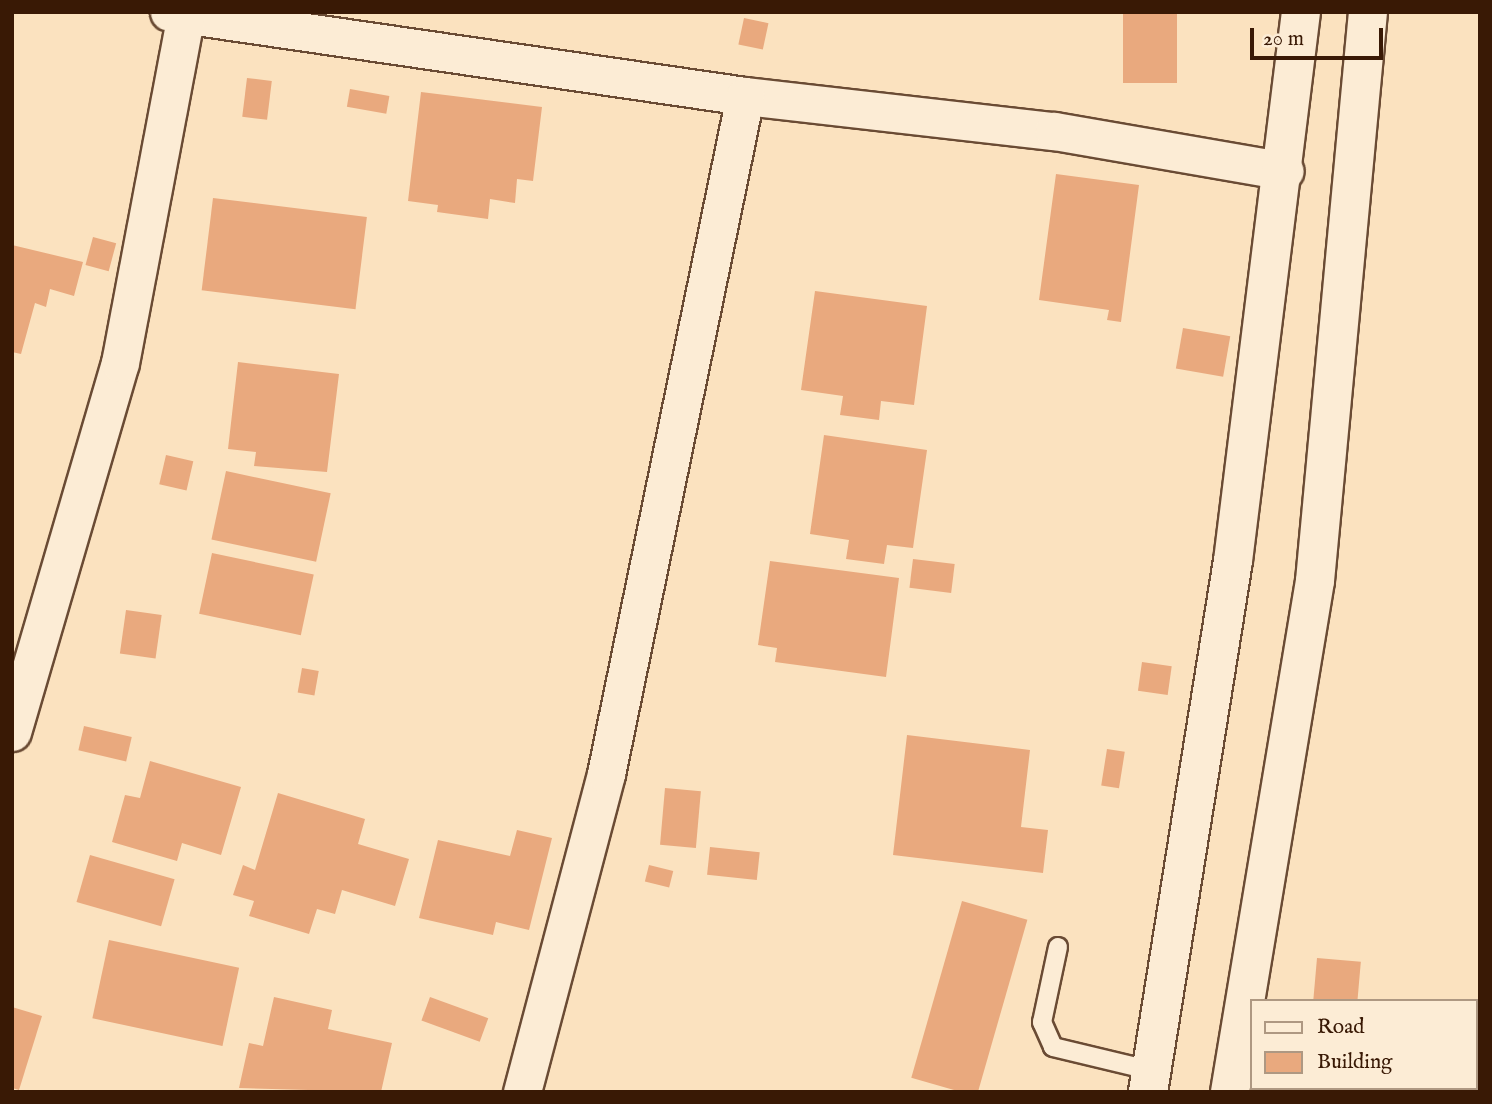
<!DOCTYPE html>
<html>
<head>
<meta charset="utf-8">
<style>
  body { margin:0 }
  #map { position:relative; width:1492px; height:1104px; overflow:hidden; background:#fbe2bf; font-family:"IM FELL English",serif }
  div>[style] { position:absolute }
  .building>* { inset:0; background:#e9a97e; transform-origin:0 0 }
  .roads { filter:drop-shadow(2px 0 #6a4b34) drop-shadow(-2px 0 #6a4b34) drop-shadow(0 2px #6a4b34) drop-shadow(0 -2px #6a4b34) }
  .lane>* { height:18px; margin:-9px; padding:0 9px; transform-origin:9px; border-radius:9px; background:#fcecd5 }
  .street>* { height:37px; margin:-18.5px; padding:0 18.5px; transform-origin:18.5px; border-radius:18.5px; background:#fcecd5 }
  .secondary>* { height:38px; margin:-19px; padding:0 19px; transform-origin:19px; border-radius:19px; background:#fcecd5 }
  span { translate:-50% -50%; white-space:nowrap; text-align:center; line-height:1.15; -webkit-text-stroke:5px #fcecd5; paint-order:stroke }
  .frame { position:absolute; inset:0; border:14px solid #391905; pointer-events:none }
  .legend { position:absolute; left:1250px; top:999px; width:228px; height:91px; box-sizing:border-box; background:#fcecd5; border:2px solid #ae9882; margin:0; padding:9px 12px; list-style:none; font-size:21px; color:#391905 }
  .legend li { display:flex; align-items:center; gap:14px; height:35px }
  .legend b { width:35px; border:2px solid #ae9882 }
  .scale { position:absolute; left:1250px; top:28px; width:133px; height:32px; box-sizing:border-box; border:4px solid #391905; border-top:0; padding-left:9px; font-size:21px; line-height:24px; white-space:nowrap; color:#391905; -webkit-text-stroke:5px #fcecd5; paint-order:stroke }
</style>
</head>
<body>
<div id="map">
  <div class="building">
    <i style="left:1123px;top:12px;width:54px;height:71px"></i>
    <i style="left:744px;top:18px;width:25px;height:27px;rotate:12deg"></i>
    <i style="left:247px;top:78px;width:25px;height:39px;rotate:7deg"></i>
    <i style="left:350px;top:89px;width:40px;height:18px;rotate:10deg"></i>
    <i style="clip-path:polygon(421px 92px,542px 107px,533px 181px,517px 179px,515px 203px,490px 199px,488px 219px,437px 212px,438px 205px,408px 201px)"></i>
    <i style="clip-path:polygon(1056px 174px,1139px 185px,1121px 322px,1107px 320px,1109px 310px,1039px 300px)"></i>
    <i style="left:213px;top:198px;width:155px;height:93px;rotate:7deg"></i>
    <i style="left:93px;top:237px;width:24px;height:29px;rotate:15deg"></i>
    <i style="clip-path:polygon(12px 245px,83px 262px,74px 296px,50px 289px,46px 307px,35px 303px,21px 354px,12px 352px)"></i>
    <i style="clip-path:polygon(815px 291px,927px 306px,914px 405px,881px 401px,879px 420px,840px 415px,843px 396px,801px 390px)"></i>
    <i style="left:1183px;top:328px;width:48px;height:41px;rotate:10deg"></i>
    <i style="clip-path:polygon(238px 362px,339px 374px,327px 472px,254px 466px,256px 452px,228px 449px)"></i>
    <i style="clip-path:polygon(824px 435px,927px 450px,913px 548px,887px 545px,884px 564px,846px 559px,849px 540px,810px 534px)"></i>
    <i style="left:166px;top:455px;width:28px;height:30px;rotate:13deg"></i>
    <i style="left:226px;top:471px;width:107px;height:70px;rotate:12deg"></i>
    <i style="left:212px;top:553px;width:104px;height:62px;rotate:12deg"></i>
    <i style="left:913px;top:559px;width:42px;height:29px;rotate:7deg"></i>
    <i style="clip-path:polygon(770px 561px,899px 578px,886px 677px,775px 662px,777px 648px,758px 645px)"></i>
    <i style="left:126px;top:610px;width:36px;height:44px;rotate:8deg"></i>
    <i style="left:1142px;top:662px;width:30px;height:29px;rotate:8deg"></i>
    <i style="left:302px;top:668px;width:17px;height:25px;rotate:10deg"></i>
    <i style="left:84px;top:726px;width:49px;height:25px;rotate:13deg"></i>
    <i style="clip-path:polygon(907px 735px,1030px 750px,1021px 827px,1048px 830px,1043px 873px,893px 855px)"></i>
    <i style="left:1107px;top:749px;width:18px;height:37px;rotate:9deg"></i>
    <i style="clip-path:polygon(150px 761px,241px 787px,221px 855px,182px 843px,177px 861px,112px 842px,125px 795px,140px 798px)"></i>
    <i style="left:665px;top:788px;width:36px;height:57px;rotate:5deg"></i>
    <i style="clip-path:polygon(278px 793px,365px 819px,358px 844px,409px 859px,395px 906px,342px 890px,335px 914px,317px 909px,309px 934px,249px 916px,254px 901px,233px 895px,243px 865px,255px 870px)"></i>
    <i style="clip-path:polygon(517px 830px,552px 838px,529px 930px,496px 922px,493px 935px,419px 918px,438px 840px,510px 856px)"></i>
    <i style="left:710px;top:847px;width:50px;height:28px;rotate:6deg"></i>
    <i style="left:90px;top:855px;width:88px;height:49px;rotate:16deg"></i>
    <i style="left:649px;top:865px;width:25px;height:17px;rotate:14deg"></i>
    <i style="left:962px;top:901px;width:68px;height:184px;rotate:16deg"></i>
    <i style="left:109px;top:940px;width:133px;height:80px;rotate:12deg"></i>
    <i style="left:1317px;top:958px;width:44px;height:43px;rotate:5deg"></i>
    <i style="clip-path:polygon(274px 997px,332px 1010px,328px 1029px,392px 1043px,381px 1092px,239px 1088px,249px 1043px,263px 1046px)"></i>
    <i style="left:430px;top:997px;width:62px;height:25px;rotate:20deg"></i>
    <i style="clip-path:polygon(12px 1007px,42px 1016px,19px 1090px,12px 1088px)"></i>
    <i style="clip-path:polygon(1301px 1088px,1355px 1088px,1301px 1092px)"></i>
  </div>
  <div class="roads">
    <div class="lane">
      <i style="left:1058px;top:947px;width:77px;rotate:102deg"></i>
      <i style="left:1042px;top:1022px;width:27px;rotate:66deg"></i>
      <i style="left:1053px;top:1047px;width:103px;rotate:13.5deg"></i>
    </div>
    <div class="street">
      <i style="left:169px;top:12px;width:582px;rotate:8.3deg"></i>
      <i style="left:745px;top:96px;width:311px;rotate:6.5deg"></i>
      <i style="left:1054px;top:131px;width:234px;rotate:9.8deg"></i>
      <i style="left:12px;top:732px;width:384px;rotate:-73.7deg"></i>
      <i style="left:120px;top:363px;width:354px;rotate:-79.3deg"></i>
      <i style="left:522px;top:1092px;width:329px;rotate:-75.2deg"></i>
      <i style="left:606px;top:774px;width:692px;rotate:-78.41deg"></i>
    </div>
    <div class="secondary">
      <i style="left:1148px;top:1092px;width:538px;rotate:-80.91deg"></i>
      <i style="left:1233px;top:561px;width:553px;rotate:-82.94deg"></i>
      <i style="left:1230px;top:1092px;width:518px;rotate:-80.56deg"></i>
      <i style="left:1315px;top:581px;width:571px;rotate:-84.68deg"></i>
    </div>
  </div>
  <div class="frame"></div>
  <ul class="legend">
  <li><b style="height:9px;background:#fcecd5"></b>Road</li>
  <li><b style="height:19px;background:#e9a97e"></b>Building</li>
  </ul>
  <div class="scale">20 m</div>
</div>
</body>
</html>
